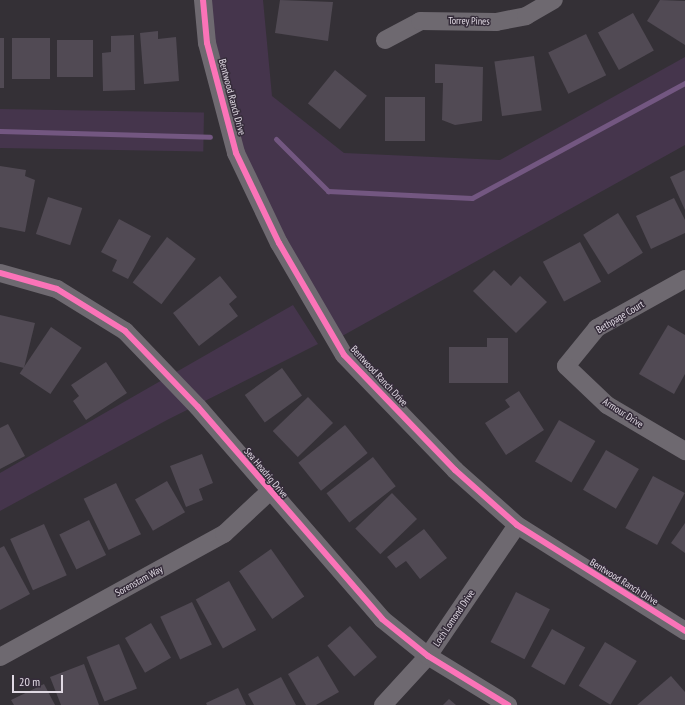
<!DOCTYPE html>
<html>
<head>
<meta charset="utf-8">
<style>
  body { margin:0 }
  #map { position:relative; width:685px; height:705px; overflow:hidden; background:#343036; font-family:"PT Sans Narrow",sans-serif }
  div>[style] { position:absolute }
  .green>* { inset:0; background:#45354c; transform-origin:0 0 }
  .stream>* { height:5px; margin:-2.5px; padding:0 2.5px; transform-origin:2.5px; border-radius:2.5px; background:#735781 }
  .building>* { inset:0; background:#514a54; transform-origin:0 0 }
  .street>* { height:18px; margin:-9px; padding:0 9px; transform-origin:9px; border-radius:9px; background:#6e6970 }
  .cycleway>* { height:6px; margin:-3px; padding:0 3px; transform-origin:3px; border-radius:3px; background:#fb73b8 }
  span { translate:-50% -50%; white-space:nowrap; text-align:center; line-height:1.15; -webkit-text-stroke:3px #352c3a; paint-order:stroke }
  .street-label { font-size:10px; color:#e0d9e3 }
  .scale { position:absolute; left:12px; top:675px; width:51px; height:18px; box-sizing:border-box; border:2px solid #e0d9e3; border-top:0; padding-left:5px; font-size:12px; line-height:14px; white-space:nowrap; color:#e0d9e3; -webkit-text-stroke:3px #352c3a; paint-order:stroke }
</style>
</head>
<body>
<div id="map">
  <div class="green">
    <i style="clip-path:polygon(203px 0,263px 0,272px 96px,344px 153px,500px 160px,685px 57px,685px 145px,335px 340px,236px 153px)"></i>
    <i style="left:0;top:109px;width:204px;height:39px;rotate:1deg"></i>
    <i style="clip-path:polygon(293px 305px,318px 344px,167px 420px,0 511px,0 473px)"></i>
  </div>
  <div class="stream">
    <i style="left:0;top:131px;width:210px;rotate:1.6deg"></i>
    <i style="left:276px;top:139px;width:74px;rotate:45deg"></i>
    <i style="left:328px;top:191px;width:144px;rotate:2.8deg"></i>
    <i style="left:472px;top:198px;width:242px;rotate:-28.4deg"></i>
  </div>
  <div class="building">
    <i style="clip-path:polygon(280px 0,333px 2px,328px 41px,275px 33px)"></i>
    <i style="clip-path:polygon(660px 0,685px 1px,685px 45px,647px 21px)"></i>
    <i style="left:633px;top:13px;width:43px;height:40px;rotate:61deg"></i>
    <i style="clip-path:polygon(158px 31px,158px 39px,176px 37px,179px 81px,144px 84px,140px 33px)"></i>
    <i style="left:586px;top:34px;width:46px;height:42px;rotate:64deg"></i>
    <i style="clip-path:polygon(134px 35px,135px 90px,103px 91px,102px 53px,111px 52px,111px 36px)"></i>
    <i style="left:0;top:38px;width:4px;height:50px"></i>
    <i style="left:12px;top:38px;width:38px;height:41px"></i>
    <i style="left:57px;top:40px;width:36px;height:37px"></i>
    <i style="left:534px;top:56px;width:55px;height:40px;rotate:82deg"></i>
    <i style="clip-path:polygon(435px 64px,483px 67px,482px 121px,455px 125px,442px 120px,443px 83px,435px 83px)"></i>
    <i style="left:335px;top:70px;width:41px;height:43px;rotate:39deg"></i>
    <i style="left:385px;top:97px;width:40px;height:44px"></i>
    <i style="clip-path:polygon(0 166px,26px 170px,25px 176px,35px 180px,25px 232px,0 227px)"></i>
    <i style="clip-path:polygon(685px 170px,685px 210px,670px 177px)"></i>
    <i style="left:48px;top:197px;width:36px;height:39px;rotate:18deg"></i>
    <i style="clip-path:polygon(674px 198px,685px 220px,685px 233px,651px 249px,636px 216px)"></i>
    <i style="left:618px;top:213px;width:47px;height:41px;rotate:58deg"></i>
    <i style="clip-path:polygon(119px 219px,151px 236px,128px 279px,112px 271px,117px 260px,101px 252px)"></i>
    <i style="left:167px;top:237px;width:36px;height:57px;rotate:37deg"></i>
    <i style="left:580px;top:242px;width:45px;height:42px;rotate:62deg"></i>
    <i style="clip-path:polygon(494px 270px,511px 286px,520px 276px,547px 302px,516px 333px,473px 291px)"></i>
    <i style="clip-path:polygon(220px 276px,237px 297px,229px 304px,238px 316px,199px 346px,173px 313px)"></i>
    <i style="clip-path:polygon(0 315px,35px 323px,24px 368px,0 362px)"></i>
    <i style="clip-path:polygon(668px 325px,685px 335px,685px 374px,674px 394px,639px 374px)"></i>
    <i style="left:51px;top:327px;width:37px;height:56px;rotate:34deg"></i>
    <i style="clip-path:polygon(487px 338px,508px 338px,508px 383px,449px 383px,449px 347px,487px 347px)"></i>
    <i style="clip-path:polygon(106px 362px,127px 393px,86px 420px,73px 401px,79px 396px,71px 385px)"></i>
    <i style="left:282px;top:368px;width:34px;height:46px;rotate:54deg"></i>
    <i style="clip-path:polygon(519px 391px,544px 430px,506px 455px,485px 423px,510px 407px,505px 400px)"></i>
    <i style="left:308px;top:397px;width:36px;height:49px;rotate:46deg"></i>
    <i style="left:559px;top:420px;width:42px;height:48px;rotate:30deg"></i>
    <i style="clip-path:polygon(8px 424px,25px 456px,0 469px,0 428px)"></i>
    <i style="left:345px;top:425px;width:36px;height:60px;rotate:51deg"></i>
    <i style="left:606px;top:450px;width:38px;height:46px;rotate:30deg"></i>
    <i style="clip-path:polygon(202px 454px,213px 483px,199px 489px,203px 500px,186px 507px,170px 466px)"></i>
    <i style="left:373px;top:457px;width:37px;height:59px;rotate:52deg"></i>
    <i style="left:653px;top:476px;width:36px;height:59px;rotate:28deg"></i>
    <i style="left:167px;top:481px;width:36px;height:37px;rotate:60deg"></i>
    <i style="left:116px;top:483px;width:57px;height:36px;rotate:64deg"></i>
    <i style="left:392px;top:493px;width:36px;height:51px;rotate:46deg"></i>
    <i style="left:89px;top:520px;width:39px;height:33px;rotate:64deg"></i>
    <i style="clip-path:polygon(685px 523px,685px 553px,671px 543px)"></i>
    <i style="left:44px;top:524px;width:56px;height:37px;rotate:66deg"></i>
    <i style="clip-path:polygon(424px 529px,447px 558px,420px 579px,406px 561px,396px 568px,387px 557px)"></i>
    <i style="clip-path:polygon(4px 546px,30px 594px,0 610px,0 548px)"></i>
    <i style="left:271px;top:549px;width:58px;height:39px;rotate:55deg"></i>
    <i style="left:229px;top:581px;width:56px;height:38px;rotate:61deg"></i>
    <i style="left:516px;top:592px;width:38px;height:56px;rotate:27deg"></i>
    <i style="left:192px;top:602px;width:47px;height:35px;rotate:65deg"></i>
    <i style="left:151px;top:623px;width:40px;height:30px;rotate:60deg"></i>
    <i style="left:350px;top:626px;width:41px;height:30px;rotate:49deg"></i>
    <i style="left:552px;top:629px;width:38px;height:43px;rotate:29deg"></i>
    <i style="left:605px;top:642px;width:37px;height:51px;rotate:31deg"></i>
    <i style="left:119px;top:644px;width:48px;height:35px;rotate:68deg"></i>
    <i style="clip-path:polygon(318px 656px,339px 692px,316px 705px,306px 705px,288px 674px)"></i>
    <i style="clip-path:polygon(84px 664px,99px 705px,61px 705px,50px 677px)"></i>
    <i style="clip-path:polygon(671px 676px,685px 692px,685px 705px,637px 705px)"></i>
    <i style="clip-path:polygon(281px 677px,296px 705px,254px 705px,248px 694px)"></i>
    <i style="clip-path:polygon(44px 684px,55px 705px,14px 705px,11px 700px)"></i>
    <i style="clip-path:polygon(238px 688px,246px 705px,207px 705px,206px 703px)"></i>
    <i style="clip-path:polygon(449px 699px,456px 705px,443px 705px)"></i>
  </div>
  <div class="street">
    <i style="left:203px;top:0;width:43px;rotate:84.7deg"></i>
    <i style="left:207px;top:43px;width:114px;rotate:75.2deg"></i>
    <i style="left:236px;top:153px;width:100px;rotate:64.5deg"></i>
    <i style="left:279px;top:243px;width:129px;rotate:59.9deg"></i>
    <i style="left:344px;top:355px;width:160px;rotate:46deg"></i>
    <i style="left:455px;top:470px;width:83px;rotate:41.6deg"></i>
    <i style="left:517px;top:525px;width:199px;rotate:32.2deg"></i>
    <i style="left:385px;top:40px;width:40px;rotate:-28deg"></i>
    <i style="left:420px;top:21px;width:76px;rotate:0.8deg"></i>
    <i style="left:496px;top:22px;width:31px;rotate:-11deg"></i>
    <i style="left:526px;top:16px;width:32px;rotate:-30deg"></i>
    <i style="left:0;top:273px;width:59px;rotate:15.7deg"></i>
    <i style="left:57px;top:289px;width:80px;rotate:31.7deg"></i>
    <i style="left:125px;top:331px;width:105px;rotate:46.2deg"></i>
    <i style="left:198px;top:407px;width:281px;rotate:49deg"></i>
    <i style="left:382px;top:619px;width:59px;rotate:38.8deg"></i>
    <i style="left:428px;top:656px;width:94px;rotate:31.5deg"></i>
    <i style="left:685px;top:279px;width:101px;rotate:150.9deg"></i>
    <i style="left:597px;top:328px;width:49px;rotate:129.2deg"></i>
    <i style="left:566px;top:366px;width:57px;rotate:43.6deg"></i>
    <i style="left:607px;top:405px;width:91px;rotate:30.5deg"></i>
    <i style="left:0;top:657px;width:256px;rotate:-28.8deg"></i>
    <i style="left:224px;top:534px;width:62px;rotate:-43deg"></i>
    <i style="left:383px;top:705px;width:67px;rotate:-47.4deg"></i>
    <i style="left:428px;top:656px;width:158px;rotate:-55.8deg"></i>
  </div>
  <div class="cycleway">
    <i style="left:203px;top:0;width:43px;rotate:84.7deg"></i>
    <i style="left:207px;top:43px;width:114px;rotate:75.2deg"></i>
    <i style="left:236px;top:153px;width:100px;rotate:64.5deg"></i>
    <i style="left:279px;top:243px;width:129px;rotate:59.9deg"></i>
    <i style="left:344px;top:355px;width:160px;rotate:46deg"></i>
    <i style="left:455px;top:470px;width:83px;rotate:41.6deg"></i>
    <i style="left:517px;top:525px;width:199px;rotate:32.2deg"></i>
    <i style="left:0;top:273px;width:59px;rotate:15.7deg"></i>
    <i style="left:57px;top:289px;width:80px;rotate:31.7deg"></i>
    <i style="left:125px;top:331px;width:105px;rotate:46.2deg"></i>
    <i style="left:198px;top:407px;width:281px;rotate:49deg"></i>
    <i style="left:382px;top:619px;width:59px;rotate:38.8deg"></i>
    <i style="left:428px;top:656px;width:94px;rotate:31.5deg"></i>
  </div>
  <div class="street-label">
    <span style="left:469px;top:21px;rotate:1deg">Torrey Pines</span>
    <span style="left:232px;top:97px;rotate:75deg">Bentwood Ranch Drive</span>
    <span style="left:620px;top:317px;rotate:-31deg">Bethpage Court</span>
    <span style="left:379px;top:376px;rotate:47deg">Bentwood Ranch Drive</span>
    <span style="left:623px;top:413px;rotate:33deg">Armour Drive</span>
    <span style="left:266px;top:473px;rotate:50deg">Sea Headrig Drive</span>
    <span style="left:139px;top:581px;rotate:-29deg">Sorenstam Way</span>
    <span style="left:624px;top:582px;rotate:32deg">Bentwood Ranch Drive</span>
    <span style="left:454px;top:618px;rotate:-56deg">Loch Lomond Drive</span>
  </div>
  <div class="scale">20 m</div>
</div>
</body>
</html>
